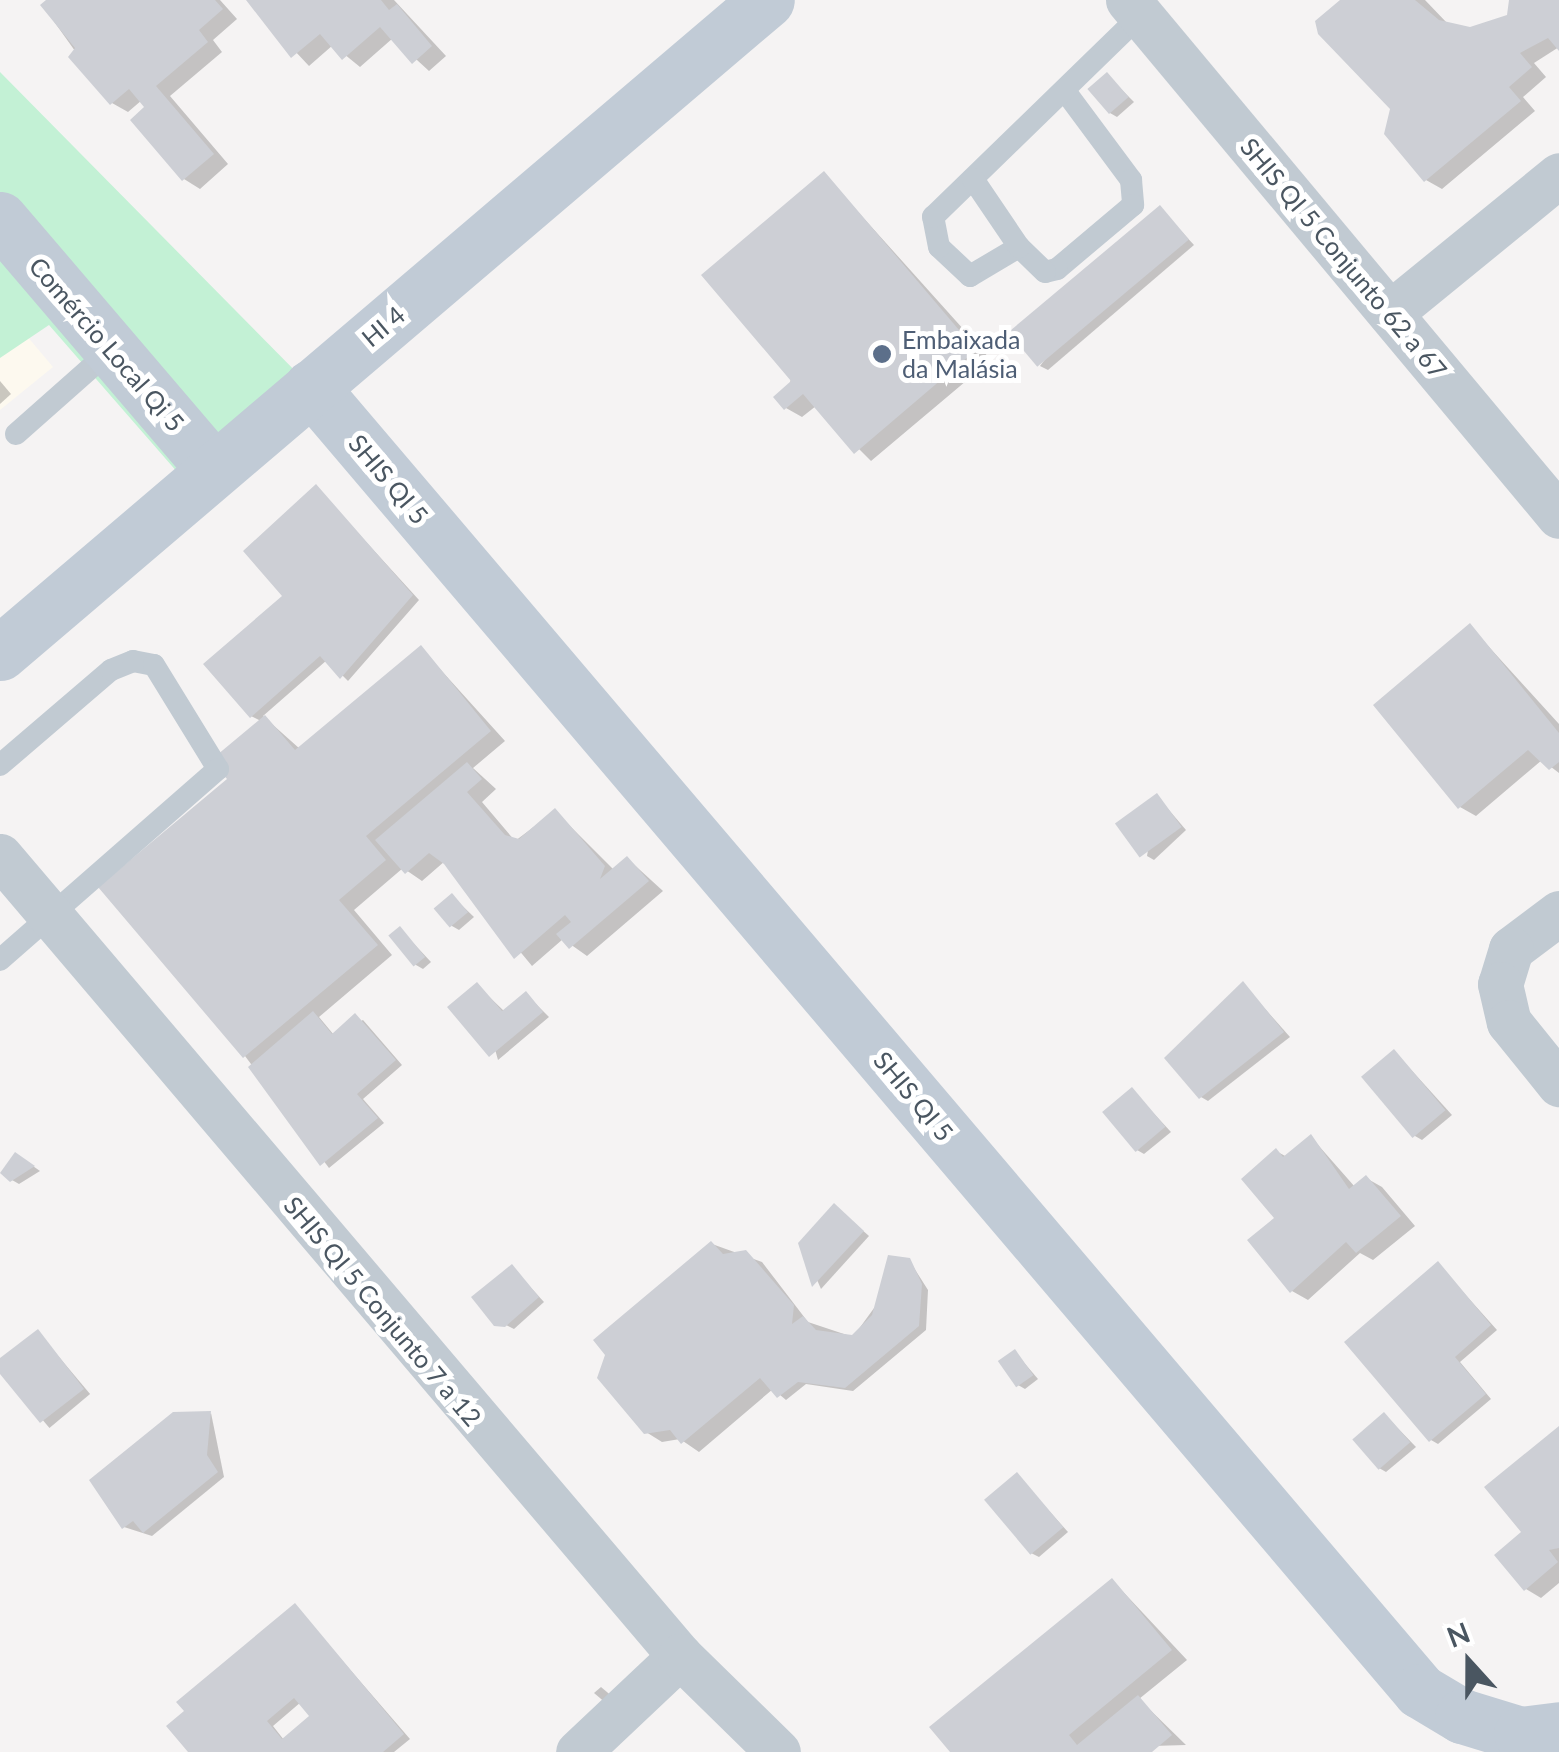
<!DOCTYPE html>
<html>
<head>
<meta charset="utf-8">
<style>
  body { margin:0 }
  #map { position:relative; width:1559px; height:1752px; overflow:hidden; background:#f5f3f3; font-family:Lato,sans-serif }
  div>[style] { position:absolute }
  .commercial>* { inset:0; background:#fdf9ef }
  .green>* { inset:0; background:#c3f1d5 }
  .shadow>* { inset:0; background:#0003; transform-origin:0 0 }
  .building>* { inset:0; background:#cdcfd5; transform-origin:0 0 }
  .lane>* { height:22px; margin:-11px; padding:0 11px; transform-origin:11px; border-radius:11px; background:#c1cad2 }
  .street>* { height:45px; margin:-22.5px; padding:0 22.5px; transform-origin:22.5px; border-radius:22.5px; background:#c1cad2 }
  .secondary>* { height:55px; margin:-27.5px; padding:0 27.5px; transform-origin:27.5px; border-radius:27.5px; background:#c1cbd6 }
  .dots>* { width:28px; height:28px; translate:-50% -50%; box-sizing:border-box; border:5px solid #fff; border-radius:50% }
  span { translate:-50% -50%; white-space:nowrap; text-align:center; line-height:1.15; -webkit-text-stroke:10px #fff; paint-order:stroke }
  .street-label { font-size:25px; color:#4a5661 }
  .service-label { font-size:25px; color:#4e5e75 }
  .left { translate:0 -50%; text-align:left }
  .north { position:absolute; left:1419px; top:1612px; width:100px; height:100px; -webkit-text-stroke:8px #fff; paint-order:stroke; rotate:339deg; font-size:28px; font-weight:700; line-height:40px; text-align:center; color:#4a5661 }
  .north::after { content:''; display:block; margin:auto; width:35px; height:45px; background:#4a5661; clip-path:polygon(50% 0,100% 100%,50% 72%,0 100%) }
</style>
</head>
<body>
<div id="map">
  <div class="commercial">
    <i style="clip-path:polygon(0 304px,53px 367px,0 410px)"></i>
  </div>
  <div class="green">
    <i style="clip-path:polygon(0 72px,311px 387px,192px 489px,49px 325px,0 358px)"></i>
  </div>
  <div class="shadow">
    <i style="clip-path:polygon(50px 0,220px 0,237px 19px,213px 40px,222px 52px,170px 96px,228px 164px,200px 189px,184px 179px,133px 120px,148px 107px,142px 100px,128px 112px,112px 103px,43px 6px)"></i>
    <i style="clip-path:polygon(247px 0,394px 0,446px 56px,429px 71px,393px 38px,360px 67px,333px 45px,309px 66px)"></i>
    <i style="clip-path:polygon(1344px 0,1425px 0,1448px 24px,1477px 29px,1513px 15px,1514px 0,1559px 0,1559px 47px,1534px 63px,1546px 77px,1523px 97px,1535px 111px,1442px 189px,1426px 180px)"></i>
    <i style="clip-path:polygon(1107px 75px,1134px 102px,1117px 117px,1110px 113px)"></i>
    <i style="clip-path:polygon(824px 174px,991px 360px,871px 461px,816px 406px,802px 417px,786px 408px)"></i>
    <i style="clip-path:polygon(1160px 208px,1194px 245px,1048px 370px,1040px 366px)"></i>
    <i style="clip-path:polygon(0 381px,11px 394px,0 404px)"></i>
    <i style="clip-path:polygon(316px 487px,419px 600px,348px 681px,327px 660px,263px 716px,300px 749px,421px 648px,505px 741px,473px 768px,496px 789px,482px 802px,515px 841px,555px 811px,614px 870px,628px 859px,663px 891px,587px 956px,563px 939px,532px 966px,445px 861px,422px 881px,403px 868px,354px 910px,392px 955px,319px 1017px,334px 1035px,363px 1020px,402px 1065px,363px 1099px,384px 1123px,329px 1168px,245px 1056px,230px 779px,261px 721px,251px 716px)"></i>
    <i style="clip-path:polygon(1470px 626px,1559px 724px,1559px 773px,1542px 760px,1476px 816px,1460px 807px)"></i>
    <i style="clip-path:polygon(1157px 796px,1186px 830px,1154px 860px,1147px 856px)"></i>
    <i style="clip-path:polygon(452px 896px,474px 917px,459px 930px,452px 926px)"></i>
    <i style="clip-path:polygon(400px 929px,431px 962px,423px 969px,416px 965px)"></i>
    <i style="clip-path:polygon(1243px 984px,1290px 1037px,1208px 1101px,1201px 1097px)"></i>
    <i style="clip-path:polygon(477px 985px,505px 1012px,526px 994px,549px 1017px,498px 1060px)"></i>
    <i style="clip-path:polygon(1395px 1052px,1452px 1115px,1422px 1140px,1415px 1136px)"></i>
    <i style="clip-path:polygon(1132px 1090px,1171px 1132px,1144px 1154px,1137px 1150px)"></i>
    <i style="clip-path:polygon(1311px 1137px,1355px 1187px,1366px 1178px,1382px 1187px,1415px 1226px,1373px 1260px,1360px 1253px,1308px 1300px,1292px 1291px,1276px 1151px,1287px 1157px)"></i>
    <i style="clip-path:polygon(23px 1159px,40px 1171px,19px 1184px,12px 1180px)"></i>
    <i style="clip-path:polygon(835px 1206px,869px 1236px,821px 1289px,801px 1243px)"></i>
    <i style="clip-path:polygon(712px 1244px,762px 1262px,808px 1322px,853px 1337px,909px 1260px,928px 1290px,926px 1330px,853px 1391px,806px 1384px,786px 1400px,773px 1389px,699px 1452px,680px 1439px,662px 1442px,646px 1432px)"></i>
    <i style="clip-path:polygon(1438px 1264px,1497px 1330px,1460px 1362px,1491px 1399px,1438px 1444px,1431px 1440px)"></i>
    <i style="clip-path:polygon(512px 1267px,544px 1302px,514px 1329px,506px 1325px)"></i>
    <i style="left:38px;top:1332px;width:81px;height:53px;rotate:50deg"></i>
    <i style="clip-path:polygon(1015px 1352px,1038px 1379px,1025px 1389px,1018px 1385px)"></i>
    <i style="clip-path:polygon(211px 1413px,224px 1477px,152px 1536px,124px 1527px)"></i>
    <i style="clip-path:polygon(1385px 1415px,1416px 1447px,1386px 1472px,1379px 1468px)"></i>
    <i style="clip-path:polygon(1559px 1429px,1559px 1583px,1541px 1598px,1526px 1589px,1524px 1532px)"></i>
    <i style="clip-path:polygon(1017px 1475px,1068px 1532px,1039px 1557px,1031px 1553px)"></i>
    <i style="clip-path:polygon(1113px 1581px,1187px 1660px,1139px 1699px,1186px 1745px,953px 1752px)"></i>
    <i style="clip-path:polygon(evenodd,295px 1606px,410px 1739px,394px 1752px,192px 1752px,295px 1606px,301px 1702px,312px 1717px,284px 1740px,273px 1726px,301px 1702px)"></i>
    <i style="clip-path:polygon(601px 1687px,614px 1698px,607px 1704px,594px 1693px)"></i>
  </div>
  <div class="building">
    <i style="clip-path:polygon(46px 0,215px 0,223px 9px,199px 30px,208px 42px,156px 86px,214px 154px,182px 181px,130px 120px,144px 107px,129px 89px,110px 105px,68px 57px,75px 48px,40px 5px)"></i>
    <i style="clip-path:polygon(246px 0,381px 0,389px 10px,397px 4px,432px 46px,412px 64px,380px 27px,342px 60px,320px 34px,291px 58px)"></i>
    <i style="clip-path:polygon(1340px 0,1415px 0,1439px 20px,1470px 27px,1507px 15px,1509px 0,1559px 0,1559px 51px,1548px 38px,1520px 53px,1532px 67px,1509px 87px,1521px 101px,1424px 182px,1384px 134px,1390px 109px,1318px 34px,1315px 21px)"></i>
    <i style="left:1107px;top:72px;width:33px;height:26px;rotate:49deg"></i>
    <i style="clip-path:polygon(824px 171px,976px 350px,854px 454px,803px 394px,784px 410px,773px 397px,791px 381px,701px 275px)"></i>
    <i style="left:1160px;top:205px;width:45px;height:198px;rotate:50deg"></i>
    <i style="clip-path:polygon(316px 484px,413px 595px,340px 679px,320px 656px,250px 718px,203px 664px,282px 596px,243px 551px)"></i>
    <i style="clip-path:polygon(1470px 623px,1559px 733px,1559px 762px,1549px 770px,1528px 750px,1458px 809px,1373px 705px)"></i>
    <i style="clip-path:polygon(421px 645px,491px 731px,366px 836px,386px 860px,339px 900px,378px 945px,243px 1058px,98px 887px,227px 779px,211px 760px,265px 715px,295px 750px)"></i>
    <i style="clip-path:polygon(467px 762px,482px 779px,467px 792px,505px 835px,519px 839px,555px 808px,605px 866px,600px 879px,627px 856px,649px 881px,569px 949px,556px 934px,571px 922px,565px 915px,514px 959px,444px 864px,429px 853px,405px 874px,375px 840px)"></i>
    <i style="left:1157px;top:793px;width:42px;height:52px;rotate:54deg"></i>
    <i style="left:452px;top:893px;width:25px;height:24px;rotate:50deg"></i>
    <i style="left:400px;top:926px;width:40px;height:15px;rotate:51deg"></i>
    <i style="clip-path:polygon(1243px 981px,1284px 1032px,1199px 1099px,1164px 1058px)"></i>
    <i style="clip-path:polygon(477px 982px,502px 1011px,526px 991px,543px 1012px,489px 1057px,447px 1007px)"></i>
    <i style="clip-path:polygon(313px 1011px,332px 1034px,355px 1013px,396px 1060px,357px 1094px,378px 1118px,320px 1166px,248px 1067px)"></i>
    <i style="left:1394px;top:1049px;width:80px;height:43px;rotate:50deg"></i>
    <i style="left:1132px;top:1087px;width:52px;height:39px;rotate:50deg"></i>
    <i style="clip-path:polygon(1311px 1134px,1349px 1189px,1366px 1175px,1401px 1216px,1356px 1253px,1346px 1242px,1290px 1293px,1247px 1240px,1274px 1218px,1241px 1179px,1276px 1148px,1283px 1157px)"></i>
    <i style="clip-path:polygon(15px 1152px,35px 1166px,10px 1182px,0 1173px)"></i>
    <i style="clip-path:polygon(834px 1203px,864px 1231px,812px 1287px,798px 1243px)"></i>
    <i style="clip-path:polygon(711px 1241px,723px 1254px,746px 1250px,794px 1305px,792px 1324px,803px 1316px,816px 1330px,852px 1335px,872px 1315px,888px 1255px,910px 1258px,922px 1284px,919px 1326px,845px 1388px,798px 1382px,777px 1398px,760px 1378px,681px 1444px,670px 1430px,644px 1434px,597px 1378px,605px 1355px,593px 1340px)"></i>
    <i style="clip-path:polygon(1438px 1261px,1491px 1325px,1455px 1357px,1486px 1394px,1429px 1442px,1344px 1342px)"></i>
    <i style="clip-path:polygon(512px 1264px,539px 1297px,505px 1327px,494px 1326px,471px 1297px)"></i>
    <i style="clip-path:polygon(38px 1329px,84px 1389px,40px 1423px,0 1374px,0 1358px)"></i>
    <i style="left:1015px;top:1349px;width:32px;height:21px;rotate:55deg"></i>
    <i style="clip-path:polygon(211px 1411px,207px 1455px,218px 1472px,143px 1533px,133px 1521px,122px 1529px,89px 1480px,173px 1412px)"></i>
    <i style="left:1384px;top:1412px;width:40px;height:42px;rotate:49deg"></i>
    <i style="clip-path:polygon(1559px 1426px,1559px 1548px,1549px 1550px,1558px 1562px,1524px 1591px,1494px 1555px,1521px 1532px,1484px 1487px)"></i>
    <i style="left:1017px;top:1472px;width:72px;height:43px;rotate:50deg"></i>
    <i style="clip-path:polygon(1112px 1578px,1172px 1650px,1069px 1735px,1077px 1745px,1138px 1695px,1172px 1735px,1152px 1752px,950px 1752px,929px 1727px)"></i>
    <i style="clip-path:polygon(evenodd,295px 1603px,404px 1734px,383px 1752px,188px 1752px,166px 1726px,184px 1711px,176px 1702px,295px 1603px,294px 1698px,309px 1716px,282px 1739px,267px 1721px,294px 1698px)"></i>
  </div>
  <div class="lane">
    <i style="left:1065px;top:91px;width:111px;rotate:53.4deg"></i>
    <i style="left:1131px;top:180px;width:25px;rotate:85deg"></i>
    <i style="left:1133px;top:205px;width:99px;rotate:139.9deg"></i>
    <i style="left:1057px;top:269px;width:12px;rotate:166deg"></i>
    <i style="left:1045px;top:272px;width:36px;rotate:-136deg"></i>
    <i style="left:1019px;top:247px;width:57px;rotate:149.4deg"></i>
    <i style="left:970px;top:276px;width:42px;rotate:-136.9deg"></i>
    <i style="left:939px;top:247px;width:31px;rotate:-101deg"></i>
    <i style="left:933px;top:217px;width:290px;rotate:-44.2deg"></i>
    <i style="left:973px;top:179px;width:82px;rotate:55.9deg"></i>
    <i style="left:16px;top:434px;width:127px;rotate:-41.5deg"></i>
    <i style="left:0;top:765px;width:146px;rotate:-40.6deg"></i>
    <i style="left:111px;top:670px;width:24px;rotate:-22deg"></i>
    <i style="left:133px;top:661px;width:21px;rotate:11deg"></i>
    <i style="left:154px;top:665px;width:122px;rotate:58.4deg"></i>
    <i style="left:218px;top:769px;width:290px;rotate:138.8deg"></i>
  </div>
  <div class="street">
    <i style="left:1128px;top:0;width:672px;rotate:50.13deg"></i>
    <i style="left:1390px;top:313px;width:218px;rotate:-39.2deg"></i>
    <i style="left:0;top:856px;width:1050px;rotate:49.64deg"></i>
    <i style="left:680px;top:1656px;width:140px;rotate:136.7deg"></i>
    <i style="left:1559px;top:913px;width:60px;rotate:143.1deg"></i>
    <i style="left:1511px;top:949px;width:37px;rotate:107deg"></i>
    <i style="left:1500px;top:984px;width:39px;rotate:77deg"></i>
    <i style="left:1509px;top:1022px;width:80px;rotate:51.1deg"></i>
    <i style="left:680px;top:1656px;width:137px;rotate:44.4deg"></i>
  </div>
  <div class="secondary">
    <i style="left:0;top:219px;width:328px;rotate:49.5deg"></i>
    <i style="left:311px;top:387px;width:1712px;rotate:49.62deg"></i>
    <i style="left:1420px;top:1691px;width:49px;rotate:30.8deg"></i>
    <i style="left:1462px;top:1716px;width:62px;rotate:17deg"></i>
    <i style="left:1521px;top:1734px;width:38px;rotate:-7deg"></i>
    <i style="left:0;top:653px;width:1007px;rotate:-40.41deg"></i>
  </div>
  <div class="dots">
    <i style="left:882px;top:354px;background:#5c6f8a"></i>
  </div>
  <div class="street-label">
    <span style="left:1344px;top:258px;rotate:50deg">SHIS QI 5 Conjunto 62 a 67</span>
    <span style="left:383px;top:326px;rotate:-40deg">HI 4</span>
    <span style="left:107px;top:344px;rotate:49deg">Comércio Local Qi 5</span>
    <span style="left:389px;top:479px;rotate:50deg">SHIS QI 5</span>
    <span style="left:914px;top:1096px;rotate:50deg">SHIS QI 5</span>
    <span style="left:383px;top:1311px;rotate:50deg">SHIS QI 5 Conjunto 7 a 12</span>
  </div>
  <div class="service-label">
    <span class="left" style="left:902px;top:354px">Embaixada<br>da Malásia</span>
  </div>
  <div class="north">N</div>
</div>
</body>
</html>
